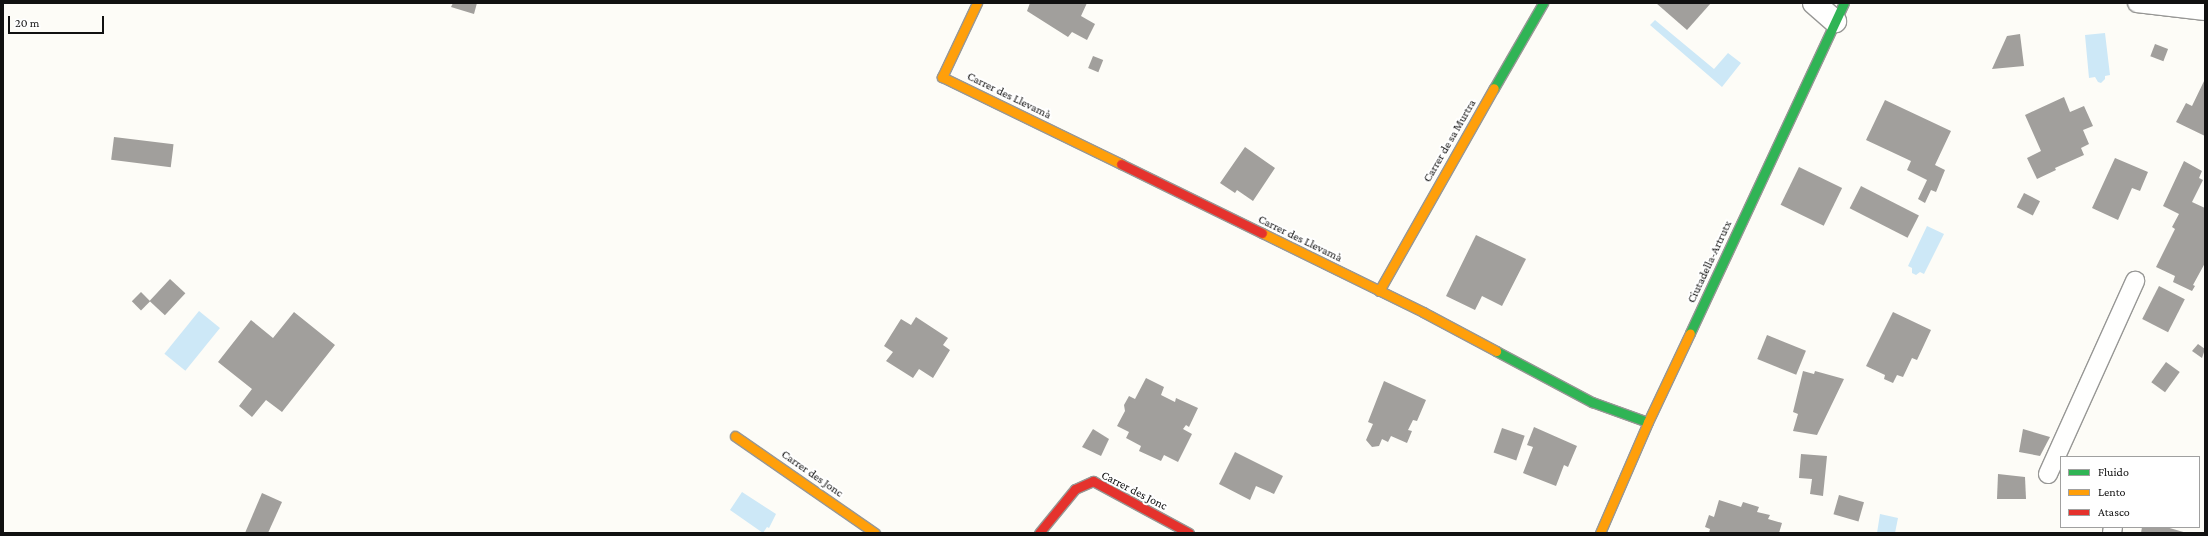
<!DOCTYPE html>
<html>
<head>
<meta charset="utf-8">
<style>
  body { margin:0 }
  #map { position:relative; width:2208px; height:536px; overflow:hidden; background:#fdfcf7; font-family:"Crimson Pro",serif }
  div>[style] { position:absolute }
  .water>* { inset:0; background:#cde8f7; transform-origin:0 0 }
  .building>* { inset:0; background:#a19f9c; transform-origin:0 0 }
  .roads { filter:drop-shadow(1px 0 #979795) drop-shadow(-1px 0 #979795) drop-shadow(0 1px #979795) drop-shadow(0 -1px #979795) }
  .lane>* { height:18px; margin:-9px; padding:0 9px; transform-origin:9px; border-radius:9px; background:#fffffe }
  .street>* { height:22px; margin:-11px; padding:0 11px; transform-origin:11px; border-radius:11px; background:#fffffe }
  .fast>* { height:9px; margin:-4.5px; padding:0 4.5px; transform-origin:4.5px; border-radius:4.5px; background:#30b455 }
  .slow>* { height:9px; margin:-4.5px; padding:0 4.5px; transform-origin:4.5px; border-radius:4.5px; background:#ff9f0a }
  .jam>* { height:9px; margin:-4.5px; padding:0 4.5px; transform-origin:4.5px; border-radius:4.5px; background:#e5322d }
  span { translate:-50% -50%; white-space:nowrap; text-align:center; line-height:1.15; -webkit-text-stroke:4px #fff; paint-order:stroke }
  .street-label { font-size:12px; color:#111 }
  .frame { position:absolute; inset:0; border:4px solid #111; pointer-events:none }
  .legend { position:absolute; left:2060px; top:456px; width:140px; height:72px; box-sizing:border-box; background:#fff; border:1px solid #a0a0a0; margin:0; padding:5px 7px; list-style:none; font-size:12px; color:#111 }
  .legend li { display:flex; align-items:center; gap:8px; height:20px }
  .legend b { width:20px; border:1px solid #a0a0a0 }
  .scale { position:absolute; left:8px; top:16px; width:96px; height:18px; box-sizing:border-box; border:2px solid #111; border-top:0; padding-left:5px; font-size:12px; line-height:14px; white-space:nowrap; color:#111; -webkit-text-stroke:3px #fff; paint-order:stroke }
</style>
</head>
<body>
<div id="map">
  <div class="water">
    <i style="clip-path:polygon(1655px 20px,1714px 69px,1728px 53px,1741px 63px,1722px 87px,1650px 25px)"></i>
    <i style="clip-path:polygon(2105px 33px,2110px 75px,2105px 76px,2105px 79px,2101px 83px,2098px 82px,2095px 77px,2089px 78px,2085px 35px)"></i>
    <i style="clip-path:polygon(1927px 226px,1944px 234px,1924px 274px,1920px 272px,1916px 275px,1912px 273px,1912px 268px,1908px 266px)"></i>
    <i style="left:199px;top:311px;width:27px;height:55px;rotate:39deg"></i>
    <i style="clip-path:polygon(742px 492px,776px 514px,769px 528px,767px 527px,763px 533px,730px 510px)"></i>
    <i style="clip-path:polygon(1880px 514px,1898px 518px,1895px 533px,1877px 533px)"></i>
  </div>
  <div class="building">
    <i style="clip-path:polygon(453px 3px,477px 3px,474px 14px,451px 7px)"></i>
    <i style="clip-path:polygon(1030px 3px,1087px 3px,1081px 16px,1095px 24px,1087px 40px,1072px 32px,1068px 37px,1027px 11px)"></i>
    <i style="clip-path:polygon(1656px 3px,1711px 3px,1687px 30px)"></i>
    <i style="clip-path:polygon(2020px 34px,2024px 66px,1992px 69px,2007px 36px)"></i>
    <i style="left:2155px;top:44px;width:14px;height:13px;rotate:21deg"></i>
    <i style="left:1093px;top:56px;width:11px;height:13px;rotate:22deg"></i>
    <i style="clip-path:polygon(2205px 79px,2205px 136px,2176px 122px,2186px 103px,2192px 106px)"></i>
    <i style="clip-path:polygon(2064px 97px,2070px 112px,2084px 106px,2093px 126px,2083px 130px,2089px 144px,2081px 148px,2084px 155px,2055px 168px,2056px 170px,2037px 179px,2027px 158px,2041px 151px,2025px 115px)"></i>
    <i style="clip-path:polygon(1885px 100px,1951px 131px,1935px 165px,1945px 170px,1936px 192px,1931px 190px,1925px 203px,1918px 199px,1927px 180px,1907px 170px,1911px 161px,1866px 140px)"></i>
    <i style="left:114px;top:137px;width:60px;height:23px;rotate:7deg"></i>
    <i style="clip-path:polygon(1245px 147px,1275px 168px,1253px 201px,1237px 190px,1235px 193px,1220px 183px)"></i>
    <i style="clip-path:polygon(2115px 158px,2148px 172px,2140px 191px,2132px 188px,2118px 220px,2092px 208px)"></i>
    <i style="clip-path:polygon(2184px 161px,2202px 171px,2199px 178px,2203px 180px,2192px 202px,2205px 208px,2205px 263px,2193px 285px,2195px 286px,2192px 291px,2173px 282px,2175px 276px,2156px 267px,2175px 229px,2172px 227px,2179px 214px,2163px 206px)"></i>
    <i style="left:1799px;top:167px;width:48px;height:42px;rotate:26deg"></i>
    <i style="left:1861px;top:186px;width:65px;height:25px;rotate:27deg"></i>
    <i style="left:2024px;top:193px;width:18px;height:16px;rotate:27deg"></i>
    <i style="clip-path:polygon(1476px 235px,1526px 259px,1502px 306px,1482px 296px,1475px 310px,1446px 296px)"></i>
    <i style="left:170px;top:279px;width:21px;height:30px;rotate:43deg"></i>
    <i style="left:2159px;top:286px;width:29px;height:37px;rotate:27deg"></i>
    <i style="left:141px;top:292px;width:13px;height:13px;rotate:45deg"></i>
    <i style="clip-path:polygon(294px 312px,335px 345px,282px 412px,266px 400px,252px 417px,239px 406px,252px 389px,218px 362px,251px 320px,273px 338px)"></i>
    <i style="clip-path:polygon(1893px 312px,1931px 330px,1917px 360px,1912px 358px,1903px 377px,1897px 375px,1893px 383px,1884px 379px,1885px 375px,1866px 366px)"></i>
    <i style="clip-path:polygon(916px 317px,948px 338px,943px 345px,950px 350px,933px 378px,919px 369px,913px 378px,886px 361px,893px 352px,884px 346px,901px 319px,911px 325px)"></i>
    <i style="left:1767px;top:335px;width:42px;height:26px;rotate:22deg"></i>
    <i style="clip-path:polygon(2198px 344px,2205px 349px,2202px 358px,2192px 351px)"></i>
    <i style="left:2166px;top:362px;width:17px;height:25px;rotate:36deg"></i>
    <i style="clip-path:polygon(1803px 371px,1814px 374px,1815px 371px,1844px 379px,1817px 435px,1793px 431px,1798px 414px,1793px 412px)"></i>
    <i style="clip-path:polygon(1146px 378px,1164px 387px,1161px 395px,1175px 402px,1176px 398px,1198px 408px,1189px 427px,1186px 425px,1183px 429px,1192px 434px,1178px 462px,1164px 455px,1161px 461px,1139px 451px,1141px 446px,1126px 438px,1129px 432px,1117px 426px,1125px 411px,1124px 405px,1129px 396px,1135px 399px)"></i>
    <i style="clip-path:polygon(1384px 381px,1426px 400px,1417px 421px,1413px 420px,1408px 430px,1412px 431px,1407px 443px,1391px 436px,1388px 442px,1382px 439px,1379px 446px,1372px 447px,1366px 440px,1373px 424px,1368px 422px)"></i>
    <i style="clip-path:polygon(1534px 427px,1577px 446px,1568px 467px,1564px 465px,1556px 486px,1523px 473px,1533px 447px,1527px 445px)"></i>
    <i style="left:1502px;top:428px;width:24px;height:26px;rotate:19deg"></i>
    <i style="clip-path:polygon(1093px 429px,1109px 439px,1101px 456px,1082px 447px)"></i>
    <i style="clip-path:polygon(2023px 429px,2050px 437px,2040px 456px,2019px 452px)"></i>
    <i style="clip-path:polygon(1235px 452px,1283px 476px,1274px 494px,1256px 486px,1250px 500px,1219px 484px)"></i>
    <i style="clip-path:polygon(1801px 454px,1827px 456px,1823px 496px,1810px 494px,1812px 479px,1799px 478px)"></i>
    <i style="clip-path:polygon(1998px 474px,2025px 477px,2026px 499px,1997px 499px)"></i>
    <i style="clip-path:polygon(262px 493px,282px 502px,268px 533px,245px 533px)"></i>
    <i style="left:1839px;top:495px;width:26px;height:20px;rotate:16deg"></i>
    <i style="clip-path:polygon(1719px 500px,1741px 507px,1743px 502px,1759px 507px,1757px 512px,1770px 515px,1768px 519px,1782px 523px,1779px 533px,1709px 533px,1710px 529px,1705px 527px,1709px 515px,1714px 517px)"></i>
    <i style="clip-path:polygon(2142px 527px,2166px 527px,2187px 533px,2141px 533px)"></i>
  </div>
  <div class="roads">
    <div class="lane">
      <i style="left:2137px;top:3px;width:68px;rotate:6.7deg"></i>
      <i style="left:2048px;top:474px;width:212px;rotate:-65.7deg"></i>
      <i style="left:2112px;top:533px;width:6px;rotate:-81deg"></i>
    </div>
    <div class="street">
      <i style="left:1814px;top:3px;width:28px;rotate:41deg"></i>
    </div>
    <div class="fast">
      <i style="left:1494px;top:88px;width:98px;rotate:-60deg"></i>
      <i style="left:1690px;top:333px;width:364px;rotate:-65deg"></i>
      <i style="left:1496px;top:351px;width:109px;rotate:28deg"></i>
      <i style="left:1592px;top:402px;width:59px;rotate:19.7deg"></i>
    </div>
    <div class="slow">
      <i style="left:977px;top:3px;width:82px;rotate:115.3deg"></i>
      <i style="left:942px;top:77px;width:199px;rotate:25.9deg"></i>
      <i style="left:1262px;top:233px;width:179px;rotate:26.1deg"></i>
      <i style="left:1423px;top:312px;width:83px;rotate:28.1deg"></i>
      <i style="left:1379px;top:291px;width:233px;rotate:-60.5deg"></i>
      <i style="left:735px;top:436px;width:170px;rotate:34.7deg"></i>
      <i style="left:1600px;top:533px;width:121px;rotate:-66.6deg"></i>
      <i style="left:1648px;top:422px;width:98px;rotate:-64.7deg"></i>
    </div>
    <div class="jam">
      <i style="left:1121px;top:164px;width:157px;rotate:26.1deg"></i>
      <i style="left:1039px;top:533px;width:57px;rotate:-50.7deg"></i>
      <i style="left:1075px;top:489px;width:20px;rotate:-24deg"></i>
      <i style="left:1093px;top:481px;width:109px;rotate:28.4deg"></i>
    </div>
  </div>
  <div class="street-label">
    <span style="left:1009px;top:96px;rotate:26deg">Carrer des Llevamà</span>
    <span style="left:1450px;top:141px;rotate:-60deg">Carrer de sa Murtra</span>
    <span style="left:1300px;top:239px;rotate:26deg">Carrer des Llevamà</span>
    <span style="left:1710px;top:262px;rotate:-65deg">Ciutadella-Artrutx</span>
    <span style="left:812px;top:474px;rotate:35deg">Carrer des Jonc</span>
    <span style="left:1134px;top:491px;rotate:27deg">Carrer des Jonc</span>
  </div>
  <div class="frame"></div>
  <ul class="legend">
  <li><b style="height:5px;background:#30b455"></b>Fluido</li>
  <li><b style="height:5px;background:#ff9f0a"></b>Lento</li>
  <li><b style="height:5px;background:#e5322d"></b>Atasco</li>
  </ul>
  <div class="scale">20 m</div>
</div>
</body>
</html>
